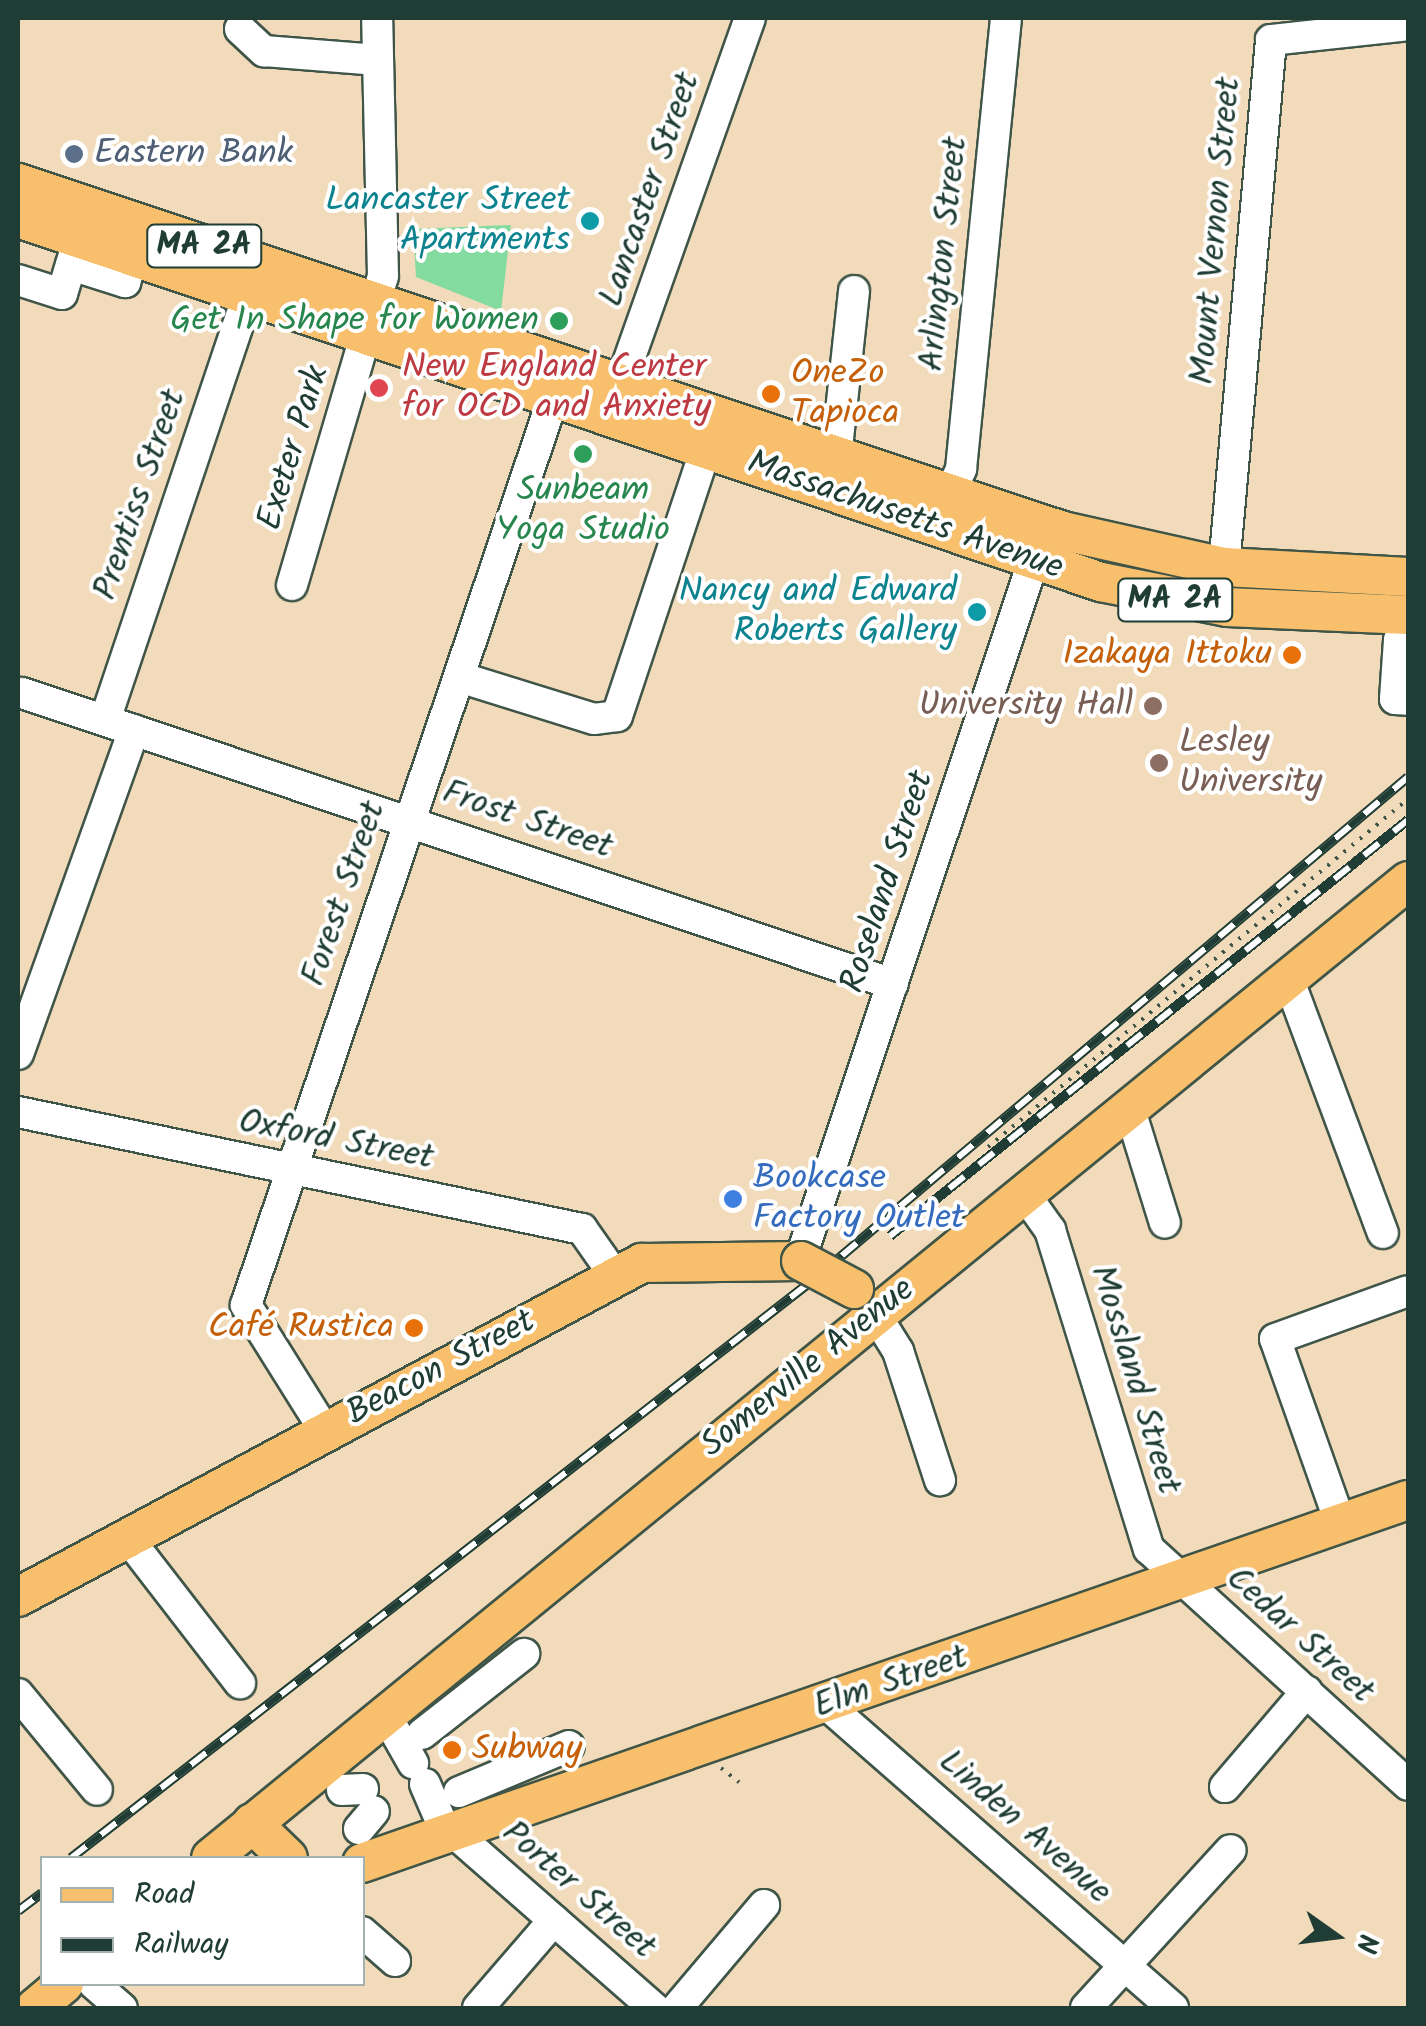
<!DOCTYPE html>
<html>
<head>
<meta charset="utf-8">
<style>
  body { margin:0 }
  #map { position:relative; width:1426px; height:2026px; overflow:hidden; background:#f2dbbb; font-family:Kalam,sans-serif }
  div>[style] { position:absolute }
  .green>* { inset:0; background:#83db9f }
  .path>* { height:4px; margin-top:-2px; transform-origin:0; background:repeating-linear-gradient(90deg,#3f5548 0 2.5px,transparent 0 10.5px) }
  .roads { filter:drop-shadow(2px 0 #3f5548) drop-shadow(-2px 0 #3f5548) drop-shadow(0 2px #3f5548) drop-shadow(0 -2px #3f5548) }
  .minor>* { height:30px; margin:-15px; padding:0 15px; transform-origin:15px; border-radius:15px; background:#fff }
  .major>* { height:38px; margin:-19px; padding:0 19px; transform-origin:19px; border-radius:19px; background:#f8bf6c }
  .rail>* { height:10px; margin-top:-5px; transform-origin:0; background:repeating-linear-gradient(90deg,#fff 0 19px,#1f3d34 0 38px); box-sizing:border-box; border-block:2px solid #1f3d34 }
  .bridges { filter:drop-shadow(2px 0 #3f5548) drop-shadow(-2px 0 #3f5548) drop-shadow(0 2px #3f5548) drop-shadow(0 -2px #3f5548) }
  .major-bridge>* { height:38px; margin:-19px; padding:0 19px; transform-origin:19px; border-radius:19px; background:#f8bf6c }
  .dots>* { width:28px; height:28px; translate:-50% -50%; box-sizing:border-box; border:5px solid #fff; border-radius:50% }
  span { translate:-50% -50%; white-space:nowrap; text-align:center; line-height:1.15; -webkit-text-stroke:8px #fff; paint-order:stroke }
  .shield-label span { padding:2px 8px; background:#fff; border:2px solid; border-radius:8px; -webkit-text-stroke-width:0 }
  .shield-label { font-size:32px; color:#1f3d34; font-weight:700 }
  .service-label { font-size:35px; color:#4e5e75 }
  .left { translate:0 -50%; text-align:left }
  .street-label { font-size:35px; color:#1f3d34 }
  .culture-label { font-size:35px; color:#0d838f }
  .right { translate:-100% -50%; text-align:right }
  .leisure-label { font-size:35px; color:#27864d }
  .health-label { font-size:35px; color:#be3a42 }
  .food-label { font-size:35px; color:#c56008 }
  .education-label { font-size:35px; color:#785e54 }
  .shop-label { font-size:35px; color:#366cbe }
  .frame { position:absolute; inset:0; border:20px solid #1f3d34; pointer-events:none }
  .legend { position:absolute; left:40px; top:1856px; width:325px; height:130px; box-sizing:border-box; background:#fff; border:2px solid #a5b1ae; margin:0; padding:12px 18px; list-style:none; font-size:30px; color:#1f3d34 }
  .legend li { display:flex; align-items:center; gap:20px; height:50px }
  .legend b { width:50px; border:2px solid #a5b1ae }
  .north { position:absolute; left:1286px; top:1886px; width:100px; height:100px; -webkit-text-stroke:8px #fff; paint-order:stroke; rotate:104deg; font-size:28px; font-weight:700; line-height:40px; text-align:center; color:#1f3d34 }
  .north::after { content:''; display:block; margin:auto; width:35px; height:45px; background:#1f3d34; clip-path:polygon(50% 0,100% 100%,50% 72%,0 100%) }
</style>
</head>
<body>
<div id="map">
  <div class="green">
    <i style="clip-path:polygon(511px 225px,501px 311px,416px 277px,413px 229px)"></i>
  </div>
  <div class="path">
    <i style="left:988px;top:1147px;width:545px;rotate:-39.64deg"></i>
    <i style="left:721px;top:1768px;width:23px;rotate:38deg"></i>
  </div>
  <div class="roads">
    <div class="minor">
      <i style="left:240px;top:29px;width:33px;rotate:43deg"></i>
      <i style="left:264px;top:51px;width:114px;rotate:4.5deg"></i>
      <i style="left:71px;top:265px;width:57px;rotate:17.5deg"></i>
      <i style="left:125px;top:282px;width:27px;rotate:-73deg"></i>
      <i style="left:18px;top:280px;width:46px;rotate:17.7deg"></i>
      <i style="left:62px;top:294px;width:59px;rotate:-73.1deg"></i>
      <i style="left:620px;top:385px;width:389px;rotate:-70.5deg"></i>
      <i style="left:836px;top:457px;width:167px;rotate:-83.8deg"></i>
      <i style="left:949px;top:495px;width:29px;rotate:-65deg"></i>
      <i style="left:961px;top:469px;width:453px;rotate:-84.3deg"></i>
      <i style="left:1224px;top:567px;width:529px;rotate:-84.9deg"></i>
      <i style="left:1271px;top:40px;width:138px;rotate:-6.2deg"></i>
      <i style="left:292px;top:585px;width:322px;rotate:-73.6deg"></i>
      <i style="left:383px;top:276px;width:258px;rotate:-91.3deg"></i>
      <i style="left:1408px;top:640px;width:9px;rotate:180deg"></i>
      <i style="left:1399px;top:640px;width:59px;rotate:93.9deg"></i>
      <i style="left:1395px;top:699px;width:13px;rotate:4deg"></i>
      <i style="left:459px;top:677px;width:141px;rotate:17.3deg"></i>
      <i style="left:594px;top:719px;width:23px;rotate:-7deg"></i>
      <i style="left:617px;top:716px;width:281px;rotate:-71.6deg"></i>
      <i style="left:22px;top:693px;width:918px;rotate:18.47deg"></i>
      <i style="left:105px;top:720px;width:449px;rotate:-71.4deg"></i>
      <i style="left:1288px;top:978px;width:272px;rotate:69.6deg"></i>
      <i style="left:18px;top:1054px;width:344px;rotate:-70.3deg"></i>
      <i style="left:1129px;top:1107px;width:121px;rotate:72.8deg"></i>
      <i style="left:18px;top:1112px;width:576px;rotate:11.72deg"></i>
      <i style="left:582px;top:1229px;width:57px;rotate:54.9deg"></i>
      <i style="left:1023px;top:1192px;width:47px;rotate:54.6deg"></i>
      <i style="left:1050px;top:1230px;width:334px;rotate:72.8deg"></i>
      <i style="left:1149px;top:1549px;width:350px;rotate:42.3deg"></i>
      <i style="left:800px;top:1260px;width:761px;rotate:-71.54deg"></i>
      <i style="left:875px;top:1314px;width:44px;rotate:58.1deg"></i>
      <i style="left:898px;top:1351px;width:136px;rotate:72deg"></i>
      <i style="left:325px;top:1431px;width:149px;rotate:-122.1deg"></i>
      <i style="left:246px;top:1305px;width:979px;rotate:-71.29deg"></i>
      <i style="left:1341px;top:1525px;width:197px;rotate:-109.5deg"></i>
      <i style="left:1275px;top:1339px;width:141px;rotate:-19.8deg"></i>
      <i style="left:127px;top:1537px;width:185px;rotate:52.3deg"></i>
      <i style="left:18px;top:1694px;width:124px;rotate:50.5deg"></i>
      <i style="left:827px;top:1705px;width:460px;rotate:41.2deg"></i>
      <i style="left:384px;top:1712px;width:59px;rotate:60.4deg"></i>
      <i style="left:422px;top:1734px;width:130px;rotate:-38.1deg"></i>
      <i style="left:425px;top:1784px;width:53px;rotate:66.8deg"></i>
      <i style="left:1225px;top:1787px;width:126px;rotate:-49.5deg"></i>
      <i style="left:342px;top:1790px;width:21px;rotate:-3deg"></i>
      <i style="left:459px;top:1792px;width:119px;rotate:-22.7deg"></i>
      <i style="left:359px;top:1829px;width:23px;rotate:-50deg"></i>
      <i style="left:452px;top:1831px;width:269px;rotate:41.2deg"></i>
      <i style="left:362px;top:1932px;width:44px;rotate:41.3deg"></i>
      <i style="left:94px;top:1984px;width:37px;rotate:41deg"></i>
      <i style="left:478px;top:2008px;width:116px;rotate:-49.2deg"></i>
      <i style="left:677px;top:2008px;width:135px;rotate:-49.8deg"></i>
      <i style="left:1086px;top:2008px;width:214px;rotate:-47.5deg"></i>
    </div>
    <div class="major">
      <i style="left:18px;top:183px;width:1101px;rotate:18.42deg"></i>
      <i style="left:1063px;top:531px;width:165px;rotate:12.6deg"></i>
      <i style="left:1224px;top:567px;width:184px;rotate:3.1deg"></i>
      <i style="left:18px;top:218px;width:1143px;rotate:18.58deg"></i>
      <i style="left:1101px;top:582px;width:128px;rotate:11.2deg"></i>
      <i style="left:1227px;top:607px;width:181px;rotate:2.5deg"></i>
      <i style="left:18px;top:1597px;width:708px;rotate:-28.16deg"></i>
      <i style="left:642px;top:1263px;width:159px;rotate:-0.7deg"></i>
      <i style="left:252px;top:1823px;width:50px;rotate:44.2deg"></i>
      <i style="left:211px;top:1858px;width:1545px;rotate:-39.22deg"></i>
      <i style="left:362px;top:1863px;width:1107px;rotate:-19.14deg"></i>
      <i style="left:35px;top:2008px;width:38px;rotate:-40deg"></i>
    </div>
  </div>
  <div class="rail">
    <i style="left:890px;top:1236px;width:664px;rotate:-38.77deg"></i>
    <i style="left:71px;top:1858px;width:941px;rotate:-37.92deg"></i>
    <i style="left:813px;top:1280px;width:779px;rotate:-40.21deg"></i>
    <i style="left:18px;top:1911px;width:30px;rotate:-37deg"></i>
  </div>
  <div class="bridges">
    <div class="major-bridge">
      <i style="left:801px;top:1261px;width:60px;rotate:27.8deg"></i>
    </div>
  </div>
  <div class="dots">
    <i style="left:74px;top:154px;background:#5c6f8a"></i>
    <i style="left:590px;top:221px;background:#0f9aa8"></i>
    <i style="left:559px;top:321px;background:#2e9e5b"></i>
    <i style="left:379px;top:388px;background:#e0444e"></i>
    <i style="left:771px;top:394px;background:#e8710a"></i>
    <i style="left:583px;top:454px;background:#2e9e5b"></i>
    <i style="left:977px;top:612px;background:#0f9aa8"></i>
    <i style="left:1292px;top:655px;background:#e8710a"></i>
    <i style="left:1153px;top:706px;background:#8d6e63"></i>
    <i style="left:1159px;top:763px;background:#8d6e63"></i>
    <i style="left:733px;top:1199px;background:#3f7fe0"></i>
    <i style="left:414px;top:1328px;background:#e8710a"></i>
    <i style="left:452px;top:1750px;background:#e8710a"></i>
  </div>
  <div class="shield-label">
    <span style="left:204px;top:246px">MA 2A</span>
    <span style="left:1175px;top:600px">MA 2A</span>
  </div>
  <div class="service-label">
    <span class="left" style="left:94px;top:154px">Eastern Bank</span>
  </div>
  <div class="street-label">
    <span style="left:651px;top:190px;rotate:-71deg">Lancaster Street</span>
    <span style="left:1217px;top:231px;rotate:-85deg">Mount Vernon Street</span>
    <span style="left:945px;top:254px;rotate:-84deg">Arlington Street</span>
    <span style="left:294px;top:448px;rotate:-73deg">Exeter Park</span>
    <span style="left:141px;top:495px;rotate:-71deg">Prentiss Street</span>
    <span style="left:905px;top:516px;rotate:19deg">Massachusetts Avenue</span>
    <span style="left:527px;top:821px;rotate:19deg">Frost Street</span>
    <span style="left:888px;top:882px;rotate:-72deg">Roseland Street</span>
    <span style="left:345px;top:894px;rotate:-71deg">Forest Street</span>
    <span style="left:336px;top:1141px;rotate:11deg">Oxford Street</span>
    <span style="left:441px;top:1368px;rotate:-28deg">Beacon Street</span>
    <span style="left:808px;top:1368px;rotate:-39deg">Somerville Avenue</span>
    <span style="left:1134px;top:1380px;rotate:73deg">Mossland Street</span>
    <span style="left:1299px;top:1636px;rotate:42deg">Cedar Street</span>
    <span style="left:891px;top:1683px;rotate:-19deg">Elm Street</span>
    <span style="left:1024px;top:1828px;rotate:41deg">Linden Avenue</span>
    <span style="left:578px;top:1891px;rotate:41deg">Porter Street</span>
  </div>
  <div class="culture-label">
    <span class="right" style="left:570px;top:221px">Lancaster Street<br>Apartments</span>
    <span class="right" style="left:957px;top:612px">Nancy and Edward<br>Roberts Gallery</span>
  </div>
  <div class="leisure-label">
    <span class="right" style="left:539px;top:321px">Get In Shape for Women</span>
    <span style="left:583px;top:511px">Sunbeam<br>Yoga Studio</span>
  </div>
  <div class="health-label">
    <span class="left" style="left:402px;top:388px">New England Center<br>for OCD and Anxiety</span>
  </div>
  <div class="food-label">
    <span class="left" style="left:791px;top:394px">OneZo<br>Tapioca</span>
    <span class="right" style="left:1272px;top:655px">Izakaya Ittoku</span>
    <span class="right" style="left:394px;top:1328px">Café Rustica</span>
    <span class="left" style="left:472px;top:1750px">Subway</span>
  </div>
  <div class="education-label">
    <span class="right" style="left:1133px;top:706px">University Hall</span>
    <span class="left" style="left:1179px;top:763px">Lesley<br>University</span>
  </div>
  <div class="shop-label">
    <span class="left" style="left:753px;top:1199px">Bookcase<br>Factory Outlet</span>
  </div>
  <div class="frame"></div>
  <ul class="legend">
  <li><b style="height:12px;background:#f8bf6c"></b>Road</li>
  <li><b style="height:12px;background:#1f3d34"></b>Railway</li>
  </ul>
  <div class="north">N</div>
</div>
</body>
</html>
